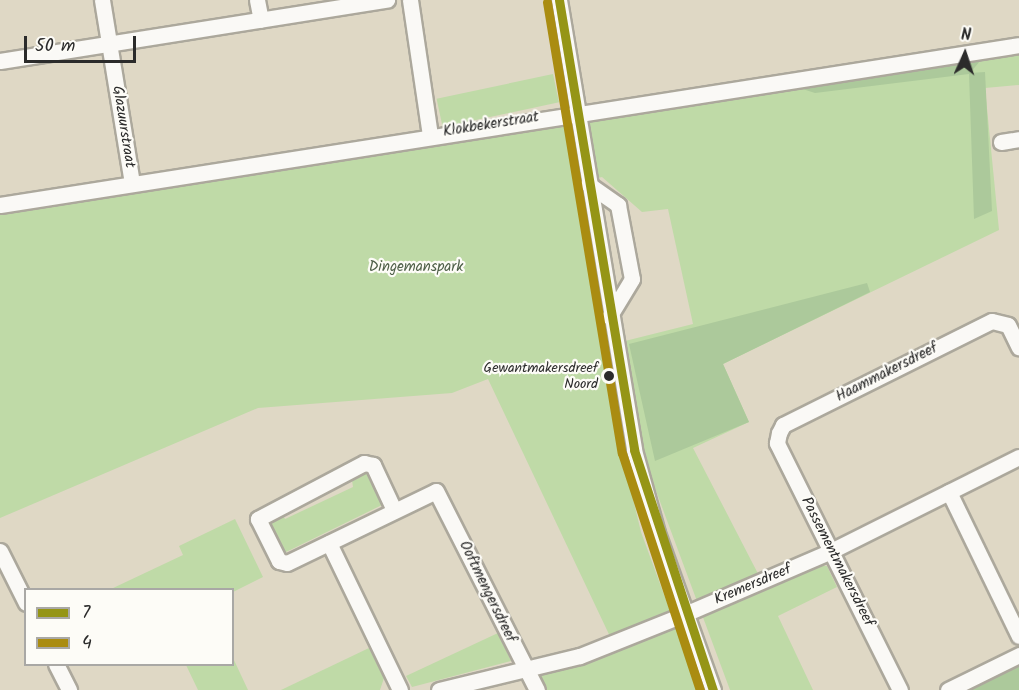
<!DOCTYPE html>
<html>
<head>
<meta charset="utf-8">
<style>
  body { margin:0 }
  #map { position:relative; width:1019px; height:690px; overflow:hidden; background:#dfd8c5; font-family:Kalam,sans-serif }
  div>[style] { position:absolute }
  .green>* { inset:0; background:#bfdaa7; transform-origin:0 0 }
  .forest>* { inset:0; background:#acc99b }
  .roads { filter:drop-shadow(2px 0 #aca89c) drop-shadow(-2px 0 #aca89c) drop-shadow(0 2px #aca89c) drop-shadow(0 -2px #aca89c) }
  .minor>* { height:15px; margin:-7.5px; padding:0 7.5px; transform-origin:7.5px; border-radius:7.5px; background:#faf9f6 }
  .bus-1>* { height:9px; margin:-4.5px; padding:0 4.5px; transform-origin:4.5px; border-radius:4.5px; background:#959516 }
  .bus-2>* { height:9px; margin:-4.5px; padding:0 4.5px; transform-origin:4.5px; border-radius:4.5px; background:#aa8c11 }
  .dots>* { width:16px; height:16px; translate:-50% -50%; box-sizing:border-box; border:3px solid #fdfcf7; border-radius:50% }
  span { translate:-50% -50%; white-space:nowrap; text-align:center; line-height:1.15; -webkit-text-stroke:4.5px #fdfcf7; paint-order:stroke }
  .bus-label { font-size:14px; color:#2b2b2b }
  .right { translate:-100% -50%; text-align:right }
  .street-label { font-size:15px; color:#2b2b2b }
  .park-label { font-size:15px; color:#4f6049 }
  .legend { position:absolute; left:24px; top:588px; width:210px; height:78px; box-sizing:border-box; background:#fdfcf7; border:2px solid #a9a8a5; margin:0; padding:8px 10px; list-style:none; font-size:18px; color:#2b2b2b }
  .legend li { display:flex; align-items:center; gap:12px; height:30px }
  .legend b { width:30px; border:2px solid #a9a8a5 }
  .north { position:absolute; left:935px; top:24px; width:60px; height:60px; -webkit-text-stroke:4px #fdfcf7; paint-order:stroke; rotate:3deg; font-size:16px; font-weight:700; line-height:24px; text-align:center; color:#2b2b2b }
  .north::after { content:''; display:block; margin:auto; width:21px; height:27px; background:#2b2b2b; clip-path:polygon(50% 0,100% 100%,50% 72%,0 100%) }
  .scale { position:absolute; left:24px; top:36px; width:112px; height:27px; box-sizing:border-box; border:3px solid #2b2b2b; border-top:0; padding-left:8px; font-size:18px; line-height:21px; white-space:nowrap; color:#2b2b2b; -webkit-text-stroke:4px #fdfcf7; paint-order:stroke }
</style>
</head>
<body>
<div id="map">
  <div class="green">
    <i style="clip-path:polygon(1019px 53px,1019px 85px,985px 88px,999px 230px,723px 364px,749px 422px,693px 448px,766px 589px,814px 566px,827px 566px,837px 587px,778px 616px,813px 690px,730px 690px,649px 472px,621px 342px,693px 324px,668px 209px,642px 212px,602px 177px,581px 182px,615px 424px,641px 532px,699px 690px,546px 690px,538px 672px,615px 647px,488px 379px,452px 393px,258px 408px,0 518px,0 205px)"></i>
    <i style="left:553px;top:74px;width:29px;height:119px;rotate:78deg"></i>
    <i style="clip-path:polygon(364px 468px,382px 505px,284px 553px,266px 515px,279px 508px,285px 519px,353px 487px,351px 474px)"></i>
    <i style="clip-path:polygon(235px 519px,263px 577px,233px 592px,111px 589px,183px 555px,179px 546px)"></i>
    <i style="clip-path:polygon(498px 633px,511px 661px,412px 687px,406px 676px)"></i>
    <i style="clip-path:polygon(369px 648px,384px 678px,380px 690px,281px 690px)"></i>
    <i style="clip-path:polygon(233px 658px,248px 690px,198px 690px,186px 665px,232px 664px)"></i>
  </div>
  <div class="forest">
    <i style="clip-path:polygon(985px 55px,970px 73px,985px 72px,992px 211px,974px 219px,969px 74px,815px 93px,787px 84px)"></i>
    <i style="clip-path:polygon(867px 283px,870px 292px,723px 364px,749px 422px,655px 461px,629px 344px)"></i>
    <i style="clip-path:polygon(1019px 663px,1019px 690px,964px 690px)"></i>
  </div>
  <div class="roads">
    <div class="minor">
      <i style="left:102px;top:0;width:185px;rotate:80.7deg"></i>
      <i style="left:257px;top:0;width:20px;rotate:79deg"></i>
      <i style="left:410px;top:0;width:136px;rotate:81.6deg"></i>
      <i style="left:559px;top:0;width:456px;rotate:80.5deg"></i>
      <i style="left:634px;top:450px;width:86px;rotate:74.5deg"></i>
      <i style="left:657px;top:533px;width:167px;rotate:70.4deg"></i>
      <i style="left:0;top:61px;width:392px;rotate:-9deg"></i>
      <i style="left:1001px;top:142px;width:18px;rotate:-9deg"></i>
      <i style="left:588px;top:184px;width:37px;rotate:35deg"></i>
      <i style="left:618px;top:205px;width:75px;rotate:79.3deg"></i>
      <i style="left:632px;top:279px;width:44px;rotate:121.2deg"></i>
      <i style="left:0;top:205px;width:1031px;rotate:-8.92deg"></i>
      <i style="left:949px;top:492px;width:160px;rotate:64.1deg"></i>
      <i style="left:394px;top:510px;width:50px;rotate:-115deg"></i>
      <i style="left:373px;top:465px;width:9px;rotate:-167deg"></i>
      <i style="left:364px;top:463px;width:120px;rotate:152.2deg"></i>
      <i style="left:258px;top:519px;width:47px;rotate:63.4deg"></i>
      <i style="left:279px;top:561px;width:8px;rotate:14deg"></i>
      <i style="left:287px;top:563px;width:165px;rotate:-25.8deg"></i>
      <i style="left:436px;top:491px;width:223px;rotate:63.1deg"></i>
      <i style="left:329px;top:543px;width:163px;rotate:64.2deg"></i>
      <i style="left:0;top:551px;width:58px;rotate:63.4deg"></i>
      <i style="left:56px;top:664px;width:29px;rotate:63deg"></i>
      <i style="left:439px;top:690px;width:145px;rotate:-13.6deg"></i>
      <i style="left:580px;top:656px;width:113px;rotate:-21.8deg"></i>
      <i style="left:685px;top:614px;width:159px;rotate:-23.3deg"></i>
      <i style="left:831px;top:551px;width:210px;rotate:-26.6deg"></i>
      <i style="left:900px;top:690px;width:276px;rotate:-116.5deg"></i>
      <i style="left:777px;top:443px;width:10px;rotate:-79deg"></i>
      <i style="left:779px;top:433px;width:9px;rotate:-63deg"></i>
      <i style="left:783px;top:425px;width:233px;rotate:-26.5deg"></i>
      <i style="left:992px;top:321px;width:16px;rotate:14deg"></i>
      <i style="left:1008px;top:325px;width:25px;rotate:64deg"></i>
      <i style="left:948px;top:690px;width:79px;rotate:-26.2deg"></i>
    </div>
  </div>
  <div class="bus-1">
    <i style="left:559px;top:0;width:456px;rotate:80.5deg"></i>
    <i style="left:634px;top:450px;width:253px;rotate:71.8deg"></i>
  </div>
  <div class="bus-2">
    <i style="left:547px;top:2px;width:457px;rotate:80.6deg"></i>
    <i style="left:622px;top:453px;width:250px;rotate:71.8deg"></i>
  </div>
  <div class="dots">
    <i style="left:609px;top:376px;background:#2b2b2b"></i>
  </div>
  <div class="bus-label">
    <span class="right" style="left:598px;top:376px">Gewantmakersdreef<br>Noord</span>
  </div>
  <div class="street-label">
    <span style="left:491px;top:125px;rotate:-9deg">Klokbekerstraat</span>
    <span style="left:123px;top:127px;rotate:81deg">Glazuurstraat</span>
    <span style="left:887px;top:373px;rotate:-27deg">Haammakersdreef</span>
    <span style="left:837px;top:562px;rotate:63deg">Passementmakersdreef</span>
    <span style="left:753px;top:585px;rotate:-23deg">Kremersdreef</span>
    <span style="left:487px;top:592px;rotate:64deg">Ooftmengersdreef</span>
  </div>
  <div class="park-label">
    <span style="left:416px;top:268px">Dingemanspark</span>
  </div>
  <ul class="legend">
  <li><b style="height:8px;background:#959516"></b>7</li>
  <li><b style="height:8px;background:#aa8c11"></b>4</li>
  </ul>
  <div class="north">N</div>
  <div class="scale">50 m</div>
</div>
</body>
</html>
